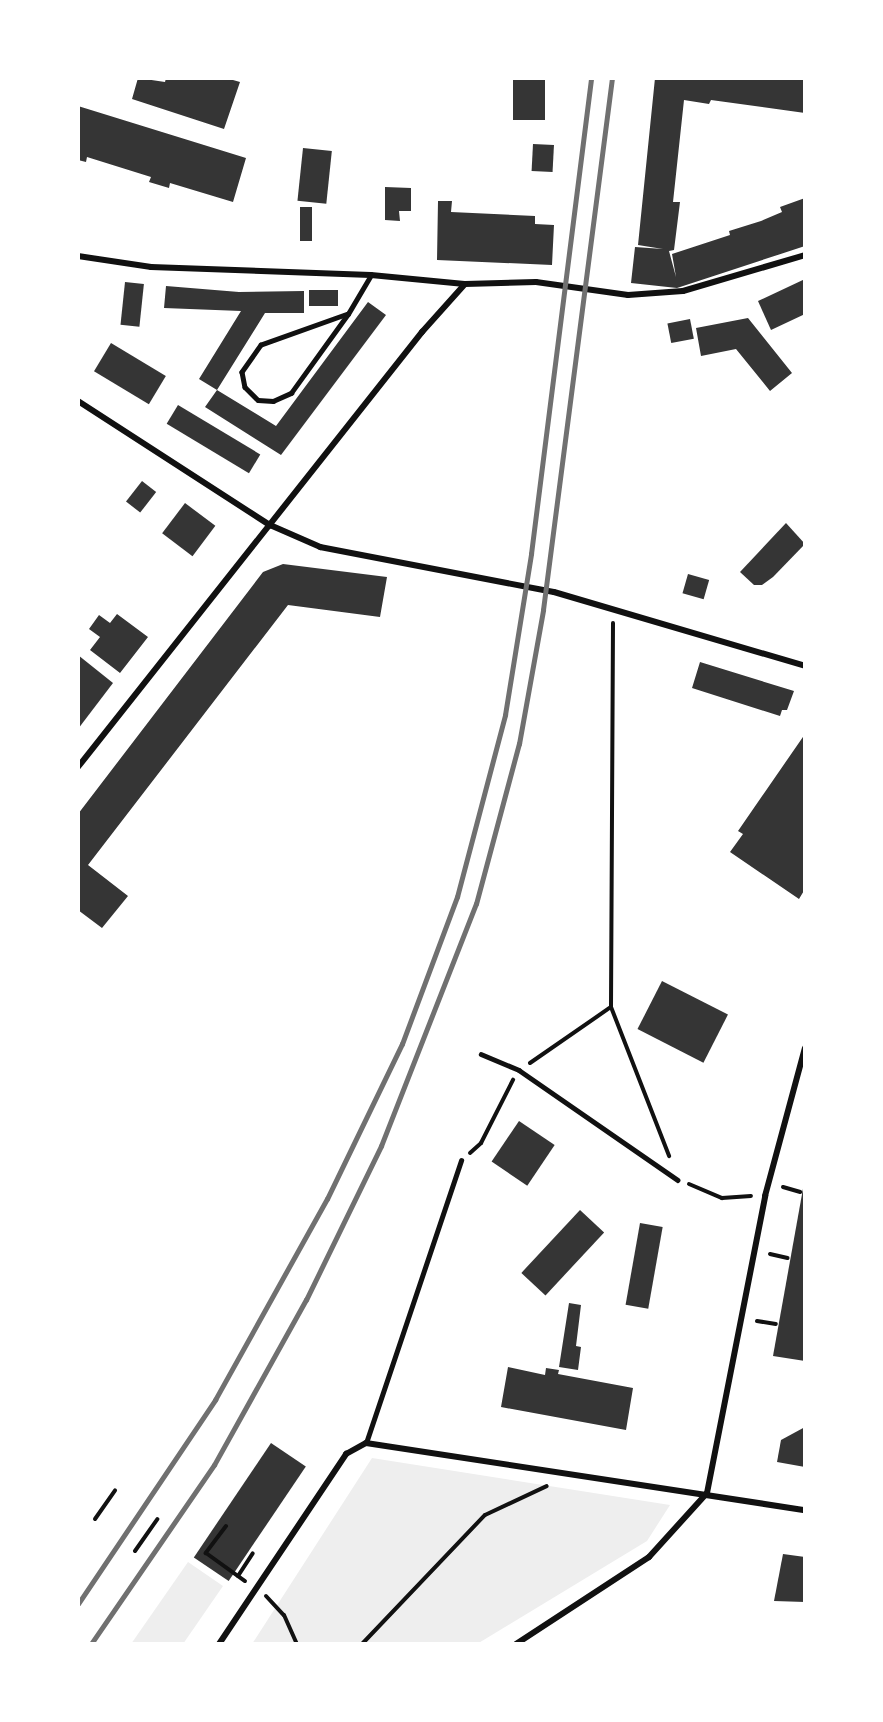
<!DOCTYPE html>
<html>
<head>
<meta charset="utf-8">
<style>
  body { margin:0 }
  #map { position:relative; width:883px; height:1722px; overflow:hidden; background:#fff; font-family:Commissioner,sans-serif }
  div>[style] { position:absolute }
  .green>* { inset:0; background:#eee }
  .building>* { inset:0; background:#353535; transform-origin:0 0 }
  .path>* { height:4px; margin:-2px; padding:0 2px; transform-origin:2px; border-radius:2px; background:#111 }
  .service>* { height:4.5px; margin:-2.25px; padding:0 2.25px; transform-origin:2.25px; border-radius:2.25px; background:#111 }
  .minor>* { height:6px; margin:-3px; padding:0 3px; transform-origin:3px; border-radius:3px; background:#111 }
  .rail>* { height:4.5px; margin:-2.25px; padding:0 2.25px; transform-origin:2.25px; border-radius:2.25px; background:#707070 }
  span { translate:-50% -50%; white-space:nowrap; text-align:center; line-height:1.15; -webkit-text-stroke:4.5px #fff; paint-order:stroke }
  .frame { position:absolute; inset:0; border:80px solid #fff; pointer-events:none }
</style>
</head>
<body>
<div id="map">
  <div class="green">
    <i style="clip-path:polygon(372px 1458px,670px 1505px,647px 1541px,477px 1644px,252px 1644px)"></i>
    <i style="clip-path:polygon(188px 1562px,223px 1586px,183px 1644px,131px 1644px)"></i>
  </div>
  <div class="building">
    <i style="clip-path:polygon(138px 78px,165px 82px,166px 78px,226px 78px,240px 82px,224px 129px,132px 99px)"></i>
    <i style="left:513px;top:78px;width:32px;height:42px"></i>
    <i style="clip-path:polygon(655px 78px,805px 78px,805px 113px,711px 100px,709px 104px,684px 100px,673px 202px,680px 202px,674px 250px,669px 251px,676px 277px,672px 254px,730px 235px,729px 231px,761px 221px,782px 212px,780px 207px,805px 198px,805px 246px,677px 288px,631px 283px,635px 247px,663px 249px,638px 245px)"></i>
    <i style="clip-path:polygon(78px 106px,246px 158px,233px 202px,170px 183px,169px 188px,149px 182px,151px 177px,87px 157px,86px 162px,78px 160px)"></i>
    <i style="left:533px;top:144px;width:21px;height:27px;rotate:3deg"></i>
    <i style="left:303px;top:148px;width:29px;height:53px;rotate:6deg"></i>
    <i style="clip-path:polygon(385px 187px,411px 188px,411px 211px,399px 211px,400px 221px,385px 220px)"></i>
    <i style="clip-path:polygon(438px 201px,452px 201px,451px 212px,535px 216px,535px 224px,554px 225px,552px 265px,437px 260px)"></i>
    <i style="left:300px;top:207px;width:12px;height:34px"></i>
    <i style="clip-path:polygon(805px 279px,805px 314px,771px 330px,758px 301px)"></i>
    <i style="left:125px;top:282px;width:19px;height:43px;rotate:6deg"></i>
    <i style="clip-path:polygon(166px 286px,239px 292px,304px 291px,304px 313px,265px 313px,217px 390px,199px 379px,241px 311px,164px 308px)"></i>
    <i style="left:338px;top:290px;width:16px;height:29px;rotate:90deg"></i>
    <i style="clip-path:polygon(368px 302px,386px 315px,281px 455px,205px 407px,217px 390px,276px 426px)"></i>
    <i style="clip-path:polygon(748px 318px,792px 373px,770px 391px,736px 349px,701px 356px,696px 328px)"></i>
    <i style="left:690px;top:319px;width:20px;height:23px;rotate:79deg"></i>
    <i style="left:111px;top:343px;width:64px;height:33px;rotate:31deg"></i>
    <i style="left:178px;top:405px;width:96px;height:22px;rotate:31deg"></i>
    <i style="left:142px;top:481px;width:18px;height:26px;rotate:38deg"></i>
    <i style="left:185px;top:503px;width:38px;height:38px;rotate:37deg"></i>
    <i style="clip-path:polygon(786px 523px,805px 544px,773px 577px,762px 585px,754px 585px,740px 572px)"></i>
    <i style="clip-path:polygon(283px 564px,387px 577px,380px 617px,288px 605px,88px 865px,128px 896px,102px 928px,78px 910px,78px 814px,263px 572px)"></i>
    <i style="left:688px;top:574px;width:22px;height:20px;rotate:16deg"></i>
    <i style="clip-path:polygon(117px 614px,148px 637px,120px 673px,90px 650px,100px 637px,89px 629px,99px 615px,110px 623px)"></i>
    <i style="clip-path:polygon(78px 655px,113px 683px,78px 729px)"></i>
    <i style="clip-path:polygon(700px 662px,794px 691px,787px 710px,782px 710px,780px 716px,692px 688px)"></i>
    <i style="clip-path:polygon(805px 734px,805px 889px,799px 899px,730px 852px,743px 834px,738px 831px)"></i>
    <i style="left:662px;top:981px;width:74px;height:54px;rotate:27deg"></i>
    <i style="left:519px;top:1121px;width:43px;height:49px;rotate:34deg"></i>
    <i style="clip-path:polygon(804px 1183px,805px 1183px,805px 1361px,773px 1356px)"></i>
    <i style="left:580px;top:1210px;width:33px;height:86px;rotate:43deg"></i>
    <i style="left:640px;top:1223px;width:23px;height:83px;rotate:10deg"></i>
    <i style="clip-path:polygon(569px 1303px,581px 1305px,576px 1346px,581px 1347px,578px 1370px,559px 1367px)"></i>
    <i style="clip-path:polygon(508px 1367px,545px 1375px,546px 1368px,559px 1370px,558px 1374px,633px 1388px,626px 1430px,501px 1407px)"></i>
    <i style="clip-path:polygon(805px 1427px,805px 1467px,777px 1462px,781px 1440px)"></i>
    <i style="left:271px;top:1443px;width:42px;height:138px;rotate:34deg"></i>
    <i style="clip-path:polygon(783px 1554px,805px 1557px,805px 1602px,774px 1601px)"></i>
  </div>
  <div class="path">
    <i style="left:613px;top:623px;width:384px;rotate:90.3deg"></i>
    <i style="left:611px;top:1007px;width:160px;rotate:68.7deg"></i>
    <i style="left:530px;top:1063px;width:98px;rotate:-34.7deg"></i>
    <i style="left:470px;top:1153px;width:15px;rotate:-42deg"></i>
    <i style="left:481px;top:1143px;width:71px;rotate:-63.1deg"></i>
    <i style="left:689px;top:1184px;width:36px;rotate:23deg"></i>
    <i style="left:722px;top:1198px;width:29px;rotate:-4deg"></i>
    <i style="left:783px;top:1187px;width:18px;rotate:16deg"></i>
    <i style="left:770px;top:1254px;width:18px;rotate:13deg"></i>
    <i style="left:757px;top:1321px;width:19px;rotate:9deg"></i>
    <i style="left:95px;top:1519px;width:35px;rotate:-55deg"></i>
    <i style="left:226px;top:1526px;width:34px;rotate:127deg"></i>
    <i style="left:206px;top:1553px;width:48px;rotate:35.7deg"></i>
    <i style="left:135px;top:1551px;width:39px;rotate:-55deg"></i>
    <i style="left:238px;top:1576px;width:27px;rotate:-57deg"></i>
    <i style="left:266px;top:1596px;width:26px;rotate:47deg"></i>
    <i style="left:284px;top:1615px;width:32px;rotate:66deg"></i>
    <i style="left:362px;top:1644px;width:178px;rotate:-46.4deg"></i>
    <i style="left:485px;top:1515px;width:68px;rotate:-25.1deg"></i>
  </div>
  <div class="service">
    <i style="left:348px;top:314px;width:92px;rotate:160.4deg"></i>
    <i style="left:261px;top:345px;width:33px;rotate:125deg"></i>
    <i style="left:242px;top:372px;width:15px;rotate:79deg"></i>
    <i style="left:245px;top:387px;width:18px;rotate:45deg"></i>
    <i style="left:258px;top:400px;width:15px;rotate:4deg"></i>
    <i style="left:273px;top:401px;width:20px;rotate:-24deg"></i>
    <i style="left:291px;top:393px;width:97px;rotate:-54.2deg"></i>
    <i style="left:348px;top:314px;width:45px;rotate:-59.5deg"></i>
    <i style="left:481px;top:1054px;width:41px;rotate:22.8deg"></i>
    <i style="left:519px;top:1070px;width:193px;rotate:34.7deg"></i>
    <i style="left:366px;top:1443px;width:298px;rotate:-71.4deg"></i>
  </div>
  <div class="minor">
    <i style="left:78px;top:256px;width:74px;rotate:8.6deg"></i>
    <i style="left:151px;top:267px;width:220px;rotate:2.1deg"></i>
    <i style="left:371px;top:275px;width:94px;rotate:5.5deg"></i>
    <i style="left:465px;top:284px;width:71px;rotate:-1.6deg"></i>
    <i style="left:536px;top:282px;width:93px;rotate:8deg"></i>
    <i style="left:628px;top:295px;width:55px;rotate:-4.2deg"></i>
    <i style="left:683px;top:291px;width:127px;rotate:-16.4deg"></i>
    <i style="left:78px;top:401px;width:229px;rotate:32.9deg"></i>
    <i style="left:270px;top:525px;width:55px;rotate:23.7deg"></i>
    <i style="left:320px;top:547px;width:238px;rotate:10.9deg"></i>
    <i style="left:554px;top:592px;width:262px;rotate:16.4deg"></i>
    <i style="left:78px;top:767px;width:555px;rotate:-51.66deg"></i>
    <i style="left:422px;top:332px;width:64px;rotate:-48.1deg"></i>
    <i style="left:707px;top:1493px;width:303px;rotate:-78.9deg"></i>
    <i style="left:765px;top:1196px;width:153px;rotate:-74.9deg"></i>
    <i style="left:219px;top:1644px;width:229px;rotate:-56.2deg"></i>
    <i style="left:346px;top:1454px;width:23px;rotate:-29deg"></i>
    <i style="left:366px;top:1443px;width:444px;rotate:8.7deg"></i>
    <i style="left:516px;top:1644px;width:159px;rotate:-33.2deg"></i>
    <i style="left:649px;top:1557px;width:86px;rotate:-47.8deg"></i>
  </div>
  <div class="rail">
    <i style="left:78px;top:1604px;width:246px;rotate:-56.1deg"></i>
    <i style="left:215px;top:1400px;width:230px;rotate:-60.9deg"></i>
    <i style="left:327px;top:1199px;width:172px;rotate:-64.2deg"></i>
    <i style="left:402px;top:1044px;width:157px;rotate:-69.5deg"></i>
    <i style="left:457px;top:897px;width:188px;rotate:-75.2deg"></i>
    <i style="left:505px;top:715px;width:163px;rotate:-80.8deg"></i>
    <i style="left:531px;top:554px;width:480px;rotate:-82.8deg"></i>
    <i style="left:91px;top:1644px;width:217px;rotate:-55.5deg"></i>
    <i style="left:214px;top:1465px;width:189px;rotate:-60.9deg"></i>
    <i style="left:306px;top:1300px;width:171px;rotate:-64deg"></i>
    <i style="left:381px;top:1146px;width:260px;rotate:-68.6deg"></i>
    <i style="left:476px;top:904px;width:166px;rotate:-75deg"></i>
    <i style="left:519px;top:744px;width:136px;rotate:-79.8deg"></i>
    <i style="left:543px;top:610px;width:536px;rotate:-82.61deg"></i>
  </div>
  <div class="frame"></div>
</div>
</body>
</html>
